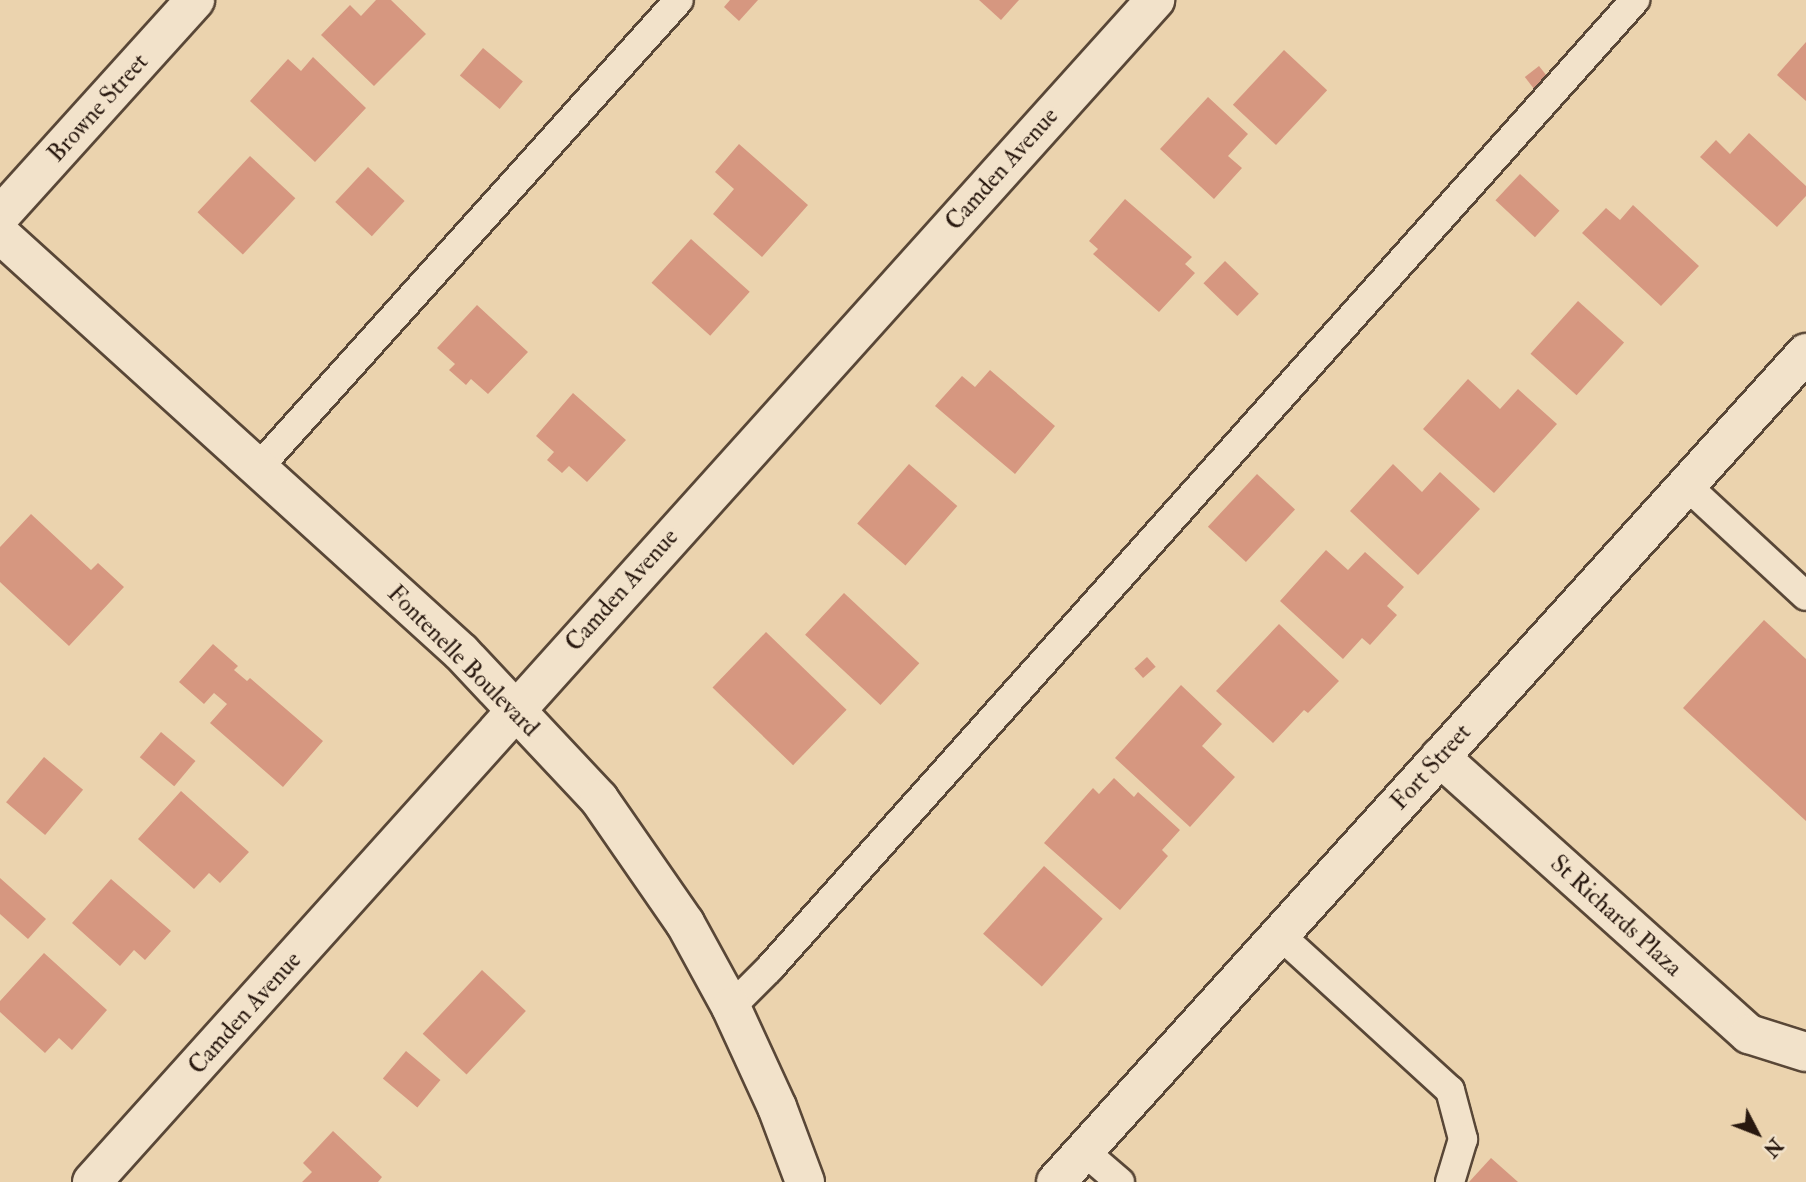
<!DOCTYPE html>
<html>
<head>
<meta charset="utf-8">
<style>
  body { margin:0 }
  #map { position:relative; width:1806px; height:1182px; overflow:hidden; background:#ebd3ae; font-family:"IM FELL Double Pica",serif }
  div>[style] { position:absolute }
  .building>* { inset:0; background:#d69780; transform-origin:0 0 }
  .roads { filter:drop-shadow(2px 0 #594737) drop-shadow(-2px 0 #594737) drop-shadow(0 2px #594737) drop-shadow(0 -2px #594737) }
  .lane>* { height:28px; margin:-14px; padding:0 14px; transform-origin:14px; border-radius:14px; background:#f2e2ca }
  .street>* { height:38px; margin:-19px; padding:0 19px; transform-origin:19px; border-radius:19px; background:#f2e2ca }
  .secondary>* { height:38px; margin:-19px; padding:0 19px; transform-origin:19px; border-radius:19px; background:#f2e2ca }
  span { translate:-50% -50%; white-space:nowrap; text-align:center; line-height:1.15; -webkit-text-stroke:6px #f2e2ca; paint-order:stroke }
  .street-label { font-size:24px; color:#28180f }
  .north { position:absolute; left:1722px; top:1098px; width:70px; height:70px; -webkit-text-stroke:5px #f2e2ca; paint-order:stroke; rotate:132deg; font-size:19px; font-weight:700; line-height:28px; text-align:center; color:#28180f }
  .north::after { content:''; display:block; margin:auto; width:24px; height:32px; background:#28180f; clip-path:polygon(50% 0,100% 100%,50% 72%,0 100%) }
</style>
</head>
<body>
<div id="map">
  <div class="building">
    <i style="clip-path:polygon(376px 0,391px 0,426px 34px,374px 86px,321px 35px,350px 5px,361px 16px)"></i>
    <i style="clip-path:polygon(730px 0,758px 0,739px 21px,724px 7px)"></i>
    <i style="clip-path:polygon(979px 0,1019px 0,1001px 20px)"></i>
    <i style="clip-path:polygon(1806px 42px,1806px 101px,1777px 75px)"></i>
    <i style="left:483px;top:48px;width:52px;height:36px;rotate:40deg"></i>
    <i style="left:1284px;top:50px;width:59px;height:75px;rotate:43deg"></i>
    <i style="clip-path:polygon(313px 57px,366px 108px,315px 162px,250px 101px,288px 59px,301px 71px)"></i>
    <i style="left:1539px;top:66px;width:16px;height:18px;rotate:52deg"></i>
    <i style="clip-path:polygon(1208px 97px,1248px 134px,1228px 156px,1242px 168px,1214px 199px,1160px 149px)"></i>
    <i style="clip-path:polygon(1749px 133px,1806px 186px,1806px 196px,1777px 227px,1700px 157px,1716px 140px,1730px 154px)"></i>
    <i style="clip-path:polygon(739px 144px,808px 205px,762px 257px,713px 214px,734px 189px,715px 172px)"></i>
    <i style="left:250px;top:156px;width:62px;height:77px;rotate:43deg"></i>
    <i style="left:368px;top:167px;width:50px;height:48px;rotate:43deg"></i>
    <i style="left:1520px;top:174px;width:54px;height:36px;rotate:43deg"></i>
    <i style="clip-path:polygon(1125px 199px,1192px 257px,1185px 264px,1195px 273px,1159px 312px,1093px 254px,1098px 249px,1089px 241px)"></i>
    <i style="clip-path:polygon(1633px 205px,1699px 266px,1661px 306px,1582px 233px,1606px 208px,1620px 220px)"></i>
    <i style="left:691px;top:239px;width:79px;height:59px;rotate:42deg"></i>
    <i style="left:1225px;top:261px;width:47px;height:31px;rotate:44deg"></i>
    <i style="left:1578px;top:301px;width:62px;height:71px;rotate:42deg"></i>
    <i style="clip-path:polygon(477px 305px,528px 352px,488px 394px,471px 379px,466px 385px,449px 370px,455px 364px,437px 348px)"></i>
    <i style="clip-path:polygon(990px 370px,1055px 426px,1015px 474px,935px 406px,962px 376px,975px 387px)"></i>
    <i style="clip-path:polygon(1468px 379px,1500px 409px,1518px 389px,1557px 424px,1494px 493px,1423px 429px)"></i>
    <i style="clip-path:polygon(573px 393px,626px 440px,587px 482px,569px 466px,562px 473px,547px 460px,554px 452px,536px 436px)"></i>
    <i style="left:909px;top:464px;width:64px;height:79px;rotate:41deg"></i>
    <i style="clip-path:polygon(1393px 464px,1422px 492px,1440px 472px,1480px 509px,1418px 575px,1350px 511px)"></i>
    <i style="left:1257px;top:474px;width:52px;height:72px;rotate:43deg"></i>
    <i style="clip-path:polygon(31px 514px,91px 570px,98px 563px,124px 587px,69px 646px,0 582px,0 547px)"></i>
    <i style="clip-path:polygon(1326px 550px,1348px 570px,1365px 552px,1404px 587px,1387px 606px,1397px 615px,1370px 645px,1362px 638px,1343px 659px,1280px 601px)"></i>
    <i style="left:844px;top:593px;width:103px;height:57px;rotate:43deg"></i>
    <i style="clip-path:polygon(1764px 620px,1806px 659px,1806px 821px,1683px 708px)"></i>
    <i style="clip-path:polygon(1279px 624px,1339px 681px,1308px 713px,1304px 710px,1273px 743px,1216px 691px)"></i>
    <i style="left:766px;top:632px;width:112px;height:77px;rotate:44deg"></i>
    <i style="clip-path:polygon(213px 644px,238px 666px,234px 670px,247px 681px,250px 678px,323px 741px,283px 787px,210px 723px,227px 704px,214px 693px,204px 704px,179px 682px)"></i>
    <i style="left:1147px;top:657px;width:13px;height:17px;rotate:48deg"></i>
    <i style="clip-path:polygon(1181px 685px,1222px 724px,1202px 746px,1235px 777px,1190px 827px,1115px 758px)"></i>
    <i style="left:161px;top:732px;width:45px;height:33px;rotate:40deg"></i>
    <i style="left:44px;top:757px;width:51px;height:59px;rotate:40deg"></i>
    <i style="clip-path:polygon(1114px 778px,1134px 797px,1138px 792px,1180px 830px,1162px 850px,1168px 856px,1120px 910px,1044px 843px,1093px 788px,1099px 794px)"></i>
    <i style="clip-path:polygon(181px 791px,249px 852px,220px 883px,209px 873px,194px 889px,138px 839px)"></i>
    <i style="left:1044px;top:866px;width:79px;height:91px;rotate:42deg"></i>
    <i style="clip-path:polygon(0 878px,46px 919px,28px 939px,0 914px)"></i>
    <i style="clip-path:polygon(111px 879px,171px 931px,145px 960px,134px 950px,120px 966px,72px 923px)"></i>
    <i style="clip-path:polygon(44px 953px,107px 1010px,72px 1050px,59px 1038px,45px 1053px,0 1012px,0 1001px)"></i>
    <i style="left:482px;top:970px;width:60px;height:87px;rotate:43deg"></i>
    <i style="left:406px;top:1051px;width:45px;height:36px;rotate:40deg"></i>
    <i style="clip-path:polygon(333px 1131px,382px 1177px,378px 1182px,302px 1182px,312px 1172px,303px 1163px)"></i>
    <i style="clip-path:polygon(1491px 1158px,1518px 1182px,1469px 1182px)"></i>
  </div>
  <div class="roads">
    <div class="lane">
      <i style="left:258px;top:468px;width:629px;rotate:-48.03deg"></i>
      <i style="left:1686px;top:485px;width:163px;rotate:42.8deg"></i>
      <i style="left:1280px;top:935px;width:230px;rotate:42.4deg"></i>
      <i style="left:1450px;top:1090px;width:51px;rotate:75.1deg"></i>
      <i style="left:1463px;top:1139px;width:45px;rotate:106.8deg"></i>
      <i style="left:731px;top:1007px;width:54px;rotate:-45deg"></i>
      <i style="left:769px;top:969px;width:1300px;rotate:-48.21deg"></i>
      <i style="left:1085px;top:1152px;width:46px;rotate:40.6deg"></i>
    </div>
    <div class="street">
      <i style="left:0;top:216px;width:291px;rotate:-47.9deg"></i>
      <i style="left:1440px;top:757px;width:415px;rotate:41.9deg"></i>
      <i style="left:1749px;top:1034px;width:60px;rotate:17.5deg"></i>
      <i style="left:92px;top:1182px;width:1590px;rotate:-48.03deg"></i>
      <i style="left:1056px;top:1182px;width:1118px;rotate:-47.86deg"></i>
    </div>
    <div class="secondary">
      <i style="left:0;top:234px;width:622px;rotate:42.2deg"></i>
      <i style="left:461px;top:652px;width:202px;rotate:46.8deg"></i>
      <i style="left:599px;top:799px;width:151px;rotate:55.3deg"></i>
      <i style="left:685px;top:923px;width:96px;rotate:61.3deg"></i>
      <i style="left:731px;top:1007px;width:110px;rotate:65.3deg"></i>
      <i style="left:777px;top:1107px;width:80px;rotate:69.5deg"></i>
    </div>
  </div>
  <div class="street-label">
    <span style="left:98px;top:108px;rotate:-48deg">Browne Street</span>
    <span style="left:1002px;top:169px;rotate:-48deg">Camden Avenue</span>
    <span style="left:622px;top:590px;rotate:-48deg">Camden Avenue</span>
    <span style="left:463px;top:661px;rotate:45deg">Fontenelle Boulevard</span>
    <span style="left:1431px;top:767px;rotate:-48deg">Fort Street</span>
    <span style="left:1616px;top:916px;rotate:42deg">St Richards Plaza</span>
    <span style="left:245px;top:1013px;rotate:-48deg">Camden Avenue</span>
  </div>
  <div class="north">N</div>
</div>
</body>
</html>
